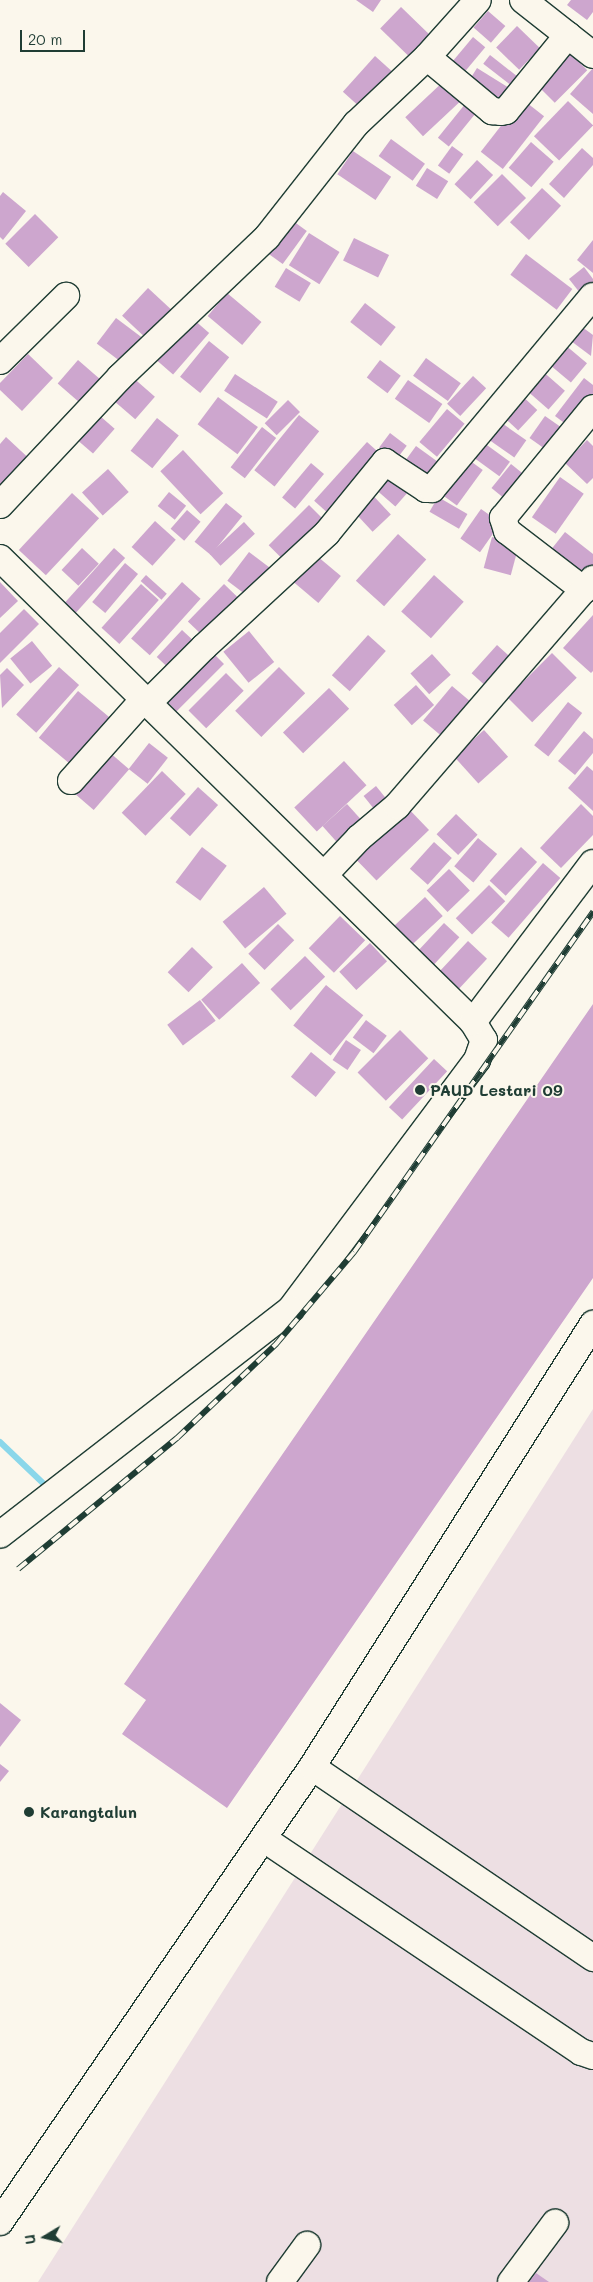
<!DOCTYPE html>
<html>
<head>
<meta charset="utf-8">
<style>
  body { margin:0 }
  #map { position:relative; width:593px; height:2282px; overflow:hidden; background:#fbf7ec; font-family:Mali,sans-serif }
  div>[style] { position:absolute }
  .built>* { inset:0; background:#eddfe3 }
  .stream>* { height:6px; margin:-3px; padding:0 3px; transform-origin:3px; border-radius:3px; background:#8ad7ea }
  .building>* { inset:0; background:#cda6ce; transform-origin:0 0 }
  .roads { filter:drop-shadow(1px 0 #1f3d34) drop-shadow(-1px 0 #1f3d34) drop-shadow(0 1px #1f3d34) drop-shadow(0 -1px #1f3d34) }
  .minor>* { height:26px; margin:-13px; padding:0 13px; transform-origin:13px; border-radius:13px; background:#fbf7ec }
  .rail>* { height:5.5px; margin-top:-2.75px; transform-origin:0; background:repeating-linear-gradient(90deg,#fbf7ec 0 11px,#1f3d34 0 22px); box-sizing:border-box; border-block:1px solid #1f3d34 }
  .dots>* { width:14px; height:14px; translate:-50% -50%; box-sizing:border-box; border:2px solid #fbf7ec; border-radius:50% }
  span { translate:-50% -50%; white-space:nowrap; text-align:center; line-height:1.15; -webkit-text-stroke:4px #fbf7ec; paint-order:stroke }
  .poi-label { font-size:16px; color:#1f3d34; font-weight:700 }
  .left { translate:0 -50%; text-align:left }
  .north { position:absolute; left:20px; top:2212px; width:50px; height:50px; -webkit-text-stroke:4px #fbf7ec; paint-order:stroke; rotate:261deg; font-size:14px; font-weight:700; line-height:20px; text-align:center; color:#1f3d34 }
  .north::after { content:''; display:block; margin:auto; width:18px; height:22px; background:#1f3d34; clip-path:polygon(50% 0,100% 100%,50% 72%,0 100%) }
  .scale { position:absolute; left:20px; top:30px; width:65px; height:22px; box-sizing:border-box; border:2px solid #1f3d34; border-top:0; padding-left:6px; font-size:15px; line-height:18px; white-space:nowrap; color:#1f3d34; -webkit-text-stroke:4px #fbf7ec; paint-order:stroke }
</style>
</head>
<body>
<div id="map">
  <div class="built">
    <i style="clip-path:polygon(593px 1409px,593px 2282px,38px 2282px)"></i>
  </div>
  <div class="stream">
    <i style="left:0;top:1442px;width:64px;rotate:43.7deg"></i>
  </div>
  <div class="building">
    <i style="clip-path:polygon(356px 0,381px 0,373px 12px)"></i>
    <i style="clip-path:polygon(571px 0,593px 0,593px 12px,587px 20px,567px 5px)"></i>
    <i style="left:401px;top:7px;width:42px;height:30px;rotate:44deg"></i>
    <i style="left:488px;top:11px;width:23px;height:22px;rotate:41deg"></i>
    <i style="left:517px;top:26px;width:32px;height:30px;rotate:44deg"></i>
    <i style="left:473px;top:37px;width:16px;height:41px;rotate:40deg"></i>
    <i style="left:571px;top:54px;width:23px;height:46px;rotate:45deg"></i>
    <i style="left:490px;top:55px;width:36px;height:11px;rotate:38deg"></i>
    <i style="left:375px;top:56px;width:25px;height:48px;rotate:42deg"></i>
    <i style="left:477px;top:68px;width:41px;height:21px;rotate:32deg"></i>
    <i style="clip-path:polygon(593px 68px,593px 114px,570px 94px)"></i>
    <i style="left:444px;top:81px;width:26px;height:53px;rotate:47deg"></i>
    <i style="left:470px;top:98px;width:14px;height:51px;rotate:39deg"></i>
    <i style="left:522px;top:99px;width:28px;height:67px;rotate:38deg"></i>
    <i style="left:568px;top:101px;width:35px;height:49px;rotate:44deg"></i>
    <i style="left:391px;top:139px;width:42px;height:21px;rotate:36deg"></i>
    <i style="left:531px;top:142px;width:30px;height:34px;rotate:41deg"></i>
    <i style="left:452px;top:146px;width:14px;height:24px;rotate:36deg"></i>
    <i style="clip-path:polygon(582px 148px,593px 158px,593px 165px,564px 198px,549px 184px)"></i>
    <i style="left:353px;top:151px;width:46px;height:28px;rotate:34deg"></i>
    <i style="left:477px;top:160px;width:22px;height:33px;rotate:43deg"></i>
    <i style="left:427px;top:168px;width:25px;height:21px;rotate:32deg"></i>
    <i style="left:502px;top:174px;width:34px;height:40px;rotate:45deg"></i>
    <i style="left:542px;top:188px;width:26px;height:47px;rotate:43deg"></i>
    <i style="clip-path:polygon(3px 192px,26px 211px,3px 240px,0 237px,0 196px)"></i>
    <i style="left:35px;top:214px;width:33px;height:42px;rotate:45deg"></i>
    <i style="left:289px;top:218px;width:22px;height:41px;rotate:36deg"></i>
    <i style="left:309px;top:233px;width:36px;height:38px;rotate:32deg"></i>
    <i style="left:354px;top:238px;width:39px;height:25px;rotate:26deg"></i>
    <i style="clip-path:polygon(593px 240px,593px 273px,577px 260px)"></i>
    <i style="left:526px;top:254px;width:58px;height:26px;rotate:37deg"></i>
    <i style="clip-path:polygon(584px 267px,593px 279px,593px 290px,584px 298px,569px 279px)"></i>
    <i style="left:286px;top:268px;width:29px;height:22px;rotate:31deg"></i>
    <i style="left:148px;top:288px;width:35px;height:38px;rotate:43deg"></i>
    <i style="left:227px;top:293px;width:45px;height:30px;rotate:40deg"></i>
    <i style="left:365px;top:303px;width:39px;height:24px;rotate:38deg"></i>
    <i style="left:185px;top:312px;width:32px;height:55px;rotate:41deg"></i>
    <i style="left:116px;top:318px;width:40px;height:32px;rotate:37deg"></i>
    <i style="clip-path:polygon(578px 324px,593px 335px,591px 356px,567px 338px)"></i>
    <i style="left:209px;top:341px;width:26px;height:46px;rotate:39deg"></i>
    <i style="left:564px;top:344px;width:30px;height:25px;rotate:40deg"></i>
    <i style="clip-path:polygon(28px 354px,53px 378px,22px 411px,0 390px,0 383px)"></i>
    <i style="left:426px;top:358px;width:43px;height:22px;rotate:36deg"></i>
    <i style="left:78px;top:360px;width:29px;height:31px;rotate:41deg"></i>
    <i style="left:380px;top:360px;width:26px;height:22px;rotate:37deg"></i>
    <i style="left:540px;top:369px;width:33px;height:25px;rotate:41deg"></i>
    <i style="left:235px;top:374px;width:51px;height:20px;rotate:33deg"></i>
    <i style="left:130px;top:375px;width:33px;height:30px;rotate:41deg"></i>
    <i style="left:473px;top:376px;width:18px;height:38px;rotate:43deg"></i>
    <i style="clip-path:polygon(584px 378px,593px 385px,593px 398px,571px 428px,555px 416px)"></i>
    <i style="left:408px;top:380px;width:42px;height:23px;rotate:35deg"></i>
    <i style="left:519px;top:393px;width:25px;height:28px;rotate:43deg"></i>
    <i style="left:218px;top:397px;width:50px;height:34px;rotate:37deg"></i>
    <i style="left:288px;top:400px;width:17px;height:33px;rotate:45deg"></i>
    <i style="left:92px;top:409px;width:30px;height:33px;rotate:41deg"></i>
    <i style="left:447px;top:409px;width:23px;height:43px;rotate:40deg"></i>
    <i style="left:299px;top:415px;width:26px;height:71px;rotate:39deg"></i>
    <i style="left:545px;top:416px;width:28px;height:27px;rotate:35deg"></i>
    <i style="left:157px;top:418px;width:28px;height:42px;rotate:39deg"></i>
    <i style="left:496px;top:419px;width:37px;height:21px;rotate:35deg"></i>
    <i style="left:262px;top:427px;width:18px;height:51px;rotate:38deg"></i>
    <i style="left:390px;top:433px;width:21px;height:18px;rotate:37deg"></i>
    <i style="clip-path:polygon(6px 437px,35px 464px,0 502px,0 444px)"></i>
    <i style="left:480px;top:440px;width:37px;height:18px;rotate:36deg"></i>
    <i style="clip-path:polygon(587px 440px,593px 446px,593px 478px,587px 484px,565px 463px)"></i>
    <i style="left:367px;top:442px;width:24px;height:79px;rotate:42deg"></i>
    <i style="left:416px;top:446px;width:32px;height:26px;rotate:36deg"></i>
    <i style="left:183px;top:450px;width:59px;height:31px;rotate:47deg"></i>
    <i style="left:469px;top:460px;width:17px;height:44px;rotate:36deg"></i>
    <i style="left:311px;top:463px;width:17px;height:45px;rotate:40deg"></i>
    <i style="left:386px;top:464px;width:35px;height:26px;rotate:41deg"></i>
    <i style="left:511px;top:464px;width:22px;height:31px;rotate:39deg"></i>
    <i style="left:108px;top:469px;width:31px;height:35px;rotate:48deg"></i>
    <i style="left:560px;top:477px;width:29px;height:49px;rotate:35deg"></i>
    <i style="left:367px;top:489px;width:35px;height:25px;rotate:47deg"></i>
    <i style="left:169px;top:492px;width:22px;height:18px;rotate:39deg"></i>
    <i style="left:72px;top:493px;width:37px;height:78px;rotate:43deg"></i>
    <i style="left:438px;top:497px;width:34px;height:17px;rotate:30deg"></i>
    <i style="left:226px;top:503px;width:21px;height:50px;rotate:39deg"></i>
    <i style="left:309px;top:505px;width:30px;height:57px;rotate:45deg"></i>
    <i style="left:481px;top:509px;width:24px;height:36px;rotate:35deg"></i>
    <i style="left:187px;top:510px;width:18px;height:25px;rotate:41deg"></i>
    <i style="left:155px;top:521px;width:28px;height:35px;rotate:42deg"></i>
    <i style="left:244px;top:522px;width:16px;height:47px;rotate:47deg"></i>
    <i style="clip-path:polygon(565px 532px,593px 554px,593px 565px,580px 582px,546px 556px)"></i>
    <i style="left:398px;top:534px;width:38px;height:63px;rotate:42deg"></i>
    <i style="left:492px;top:537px;width:28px;height:32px;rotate:15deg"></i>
    <i style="left:82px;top:548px;width:23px;height:30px;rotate:43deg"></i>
    <i style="left:114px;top:548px;width:15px;height:80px;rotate:42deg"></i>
    <i style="left:311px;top:551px;width:39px;height:35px;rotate:40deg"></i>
    <i style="left:249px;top:552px;width:34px;height:36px;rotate:37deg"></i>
    <i style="left:125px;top:563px;width:17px;height:51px;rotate:40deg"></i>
    <i style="left:146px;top:575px;width:28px;height:8px;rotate:42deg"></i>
    <i style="left:434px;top:575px;width:40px;height:49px;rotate:42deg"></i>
    <i style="clip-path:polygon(0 582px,18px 601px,0 618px)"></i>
    <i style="left:182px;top:582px;width:25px;height:76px;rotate:42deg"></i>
    <i style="left:141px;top:584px;width:24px;height:59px;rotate:42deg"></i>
    <i style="left:224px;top:584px;width:28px;height:52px;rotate:44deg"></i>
    <i style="clip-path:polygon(24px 609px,39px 624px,0 663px,0 633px)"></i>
    <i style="clip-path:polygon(593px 615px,593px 671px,591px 673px,563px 648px)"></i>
    <i style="left:182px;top:630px;width:26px;height:37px;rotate:43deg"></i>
    <i style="left:249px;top:631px;width:40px;height:33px;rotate:51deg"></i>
    <i style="left:368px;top:635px;width:24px;height:54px;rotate:42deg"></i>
    <i style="left:32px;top:641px;width:32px;height:28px;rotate:51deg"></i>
    <i style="left:497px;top:645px;width:25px;height:38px;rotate:42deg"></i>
    <i style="left:207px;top:647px;width:24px;height:67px;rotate:45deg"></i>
    <i style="left:552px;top:653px;width:35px;height:63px;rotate:45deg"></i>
    <i style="left:432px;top:654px;width:28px;height:29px;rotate:48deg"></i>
    <i style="left:59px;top:667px;width:27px;height:64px;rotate:42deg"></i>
    <i style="left:279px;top:667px;width:37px;height:62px;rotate:45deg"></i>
    <i style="clip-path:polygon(7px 668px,24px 685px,2px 708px,0 675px)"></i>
    <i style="left:226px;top:673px;width:25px;height:53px;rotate:45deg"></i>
    <i style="left:416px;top:685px;width:27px;height:30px;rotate:48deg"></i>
    <i style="left:452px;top:686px;width:33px;height:45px;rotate:40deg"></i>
    <i style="left:329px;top:688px;width:29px;height:64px;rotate:46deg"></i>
    <i style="left:78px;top:691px;width:48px;height:61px;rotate:40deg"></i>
    <i style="left:568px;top:702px;width:18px;height:55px;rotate:38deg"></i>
    <i style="left:484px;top:730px;width:36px;height:40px;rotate:48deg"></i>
    <i style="clip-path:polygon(584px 731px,593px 739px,593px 753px,575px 775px,558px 761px)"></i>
    <i style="left:149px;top:743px;width:24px;height:33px;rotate:38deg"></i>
    <i style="left:108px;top:751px;width:28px;height:54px;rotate:41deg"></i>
    <i style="left:344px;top:761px;width:33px;height:68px;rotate:47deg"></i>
    <i style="clip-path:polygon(587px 766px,593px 771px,593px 811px,568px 788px)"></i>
    <i style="left:162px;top:771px;width:33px;height:58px;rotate:44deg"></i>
    <i style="left:376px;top:786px;width:26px;height:16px;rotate:51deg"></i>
    <i style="left:198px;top:787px;width:27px;height:42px;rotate:42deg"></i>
    <i style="left:347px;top:804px;width:27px;height:33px;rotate:48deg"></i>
    <i style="left:404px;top:804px;width:36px;height:73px;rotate:46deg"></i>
    <i style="clip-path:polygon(581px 804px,593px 816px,593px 835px,561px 868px,540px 848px)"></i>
    <i style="left:456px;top:814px;width:30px;height:28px;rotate:44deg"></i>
    <i style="left:478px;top:838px;width:25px;height:37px;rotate:40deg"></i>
    <i style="left:434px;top:842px;width:24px;height:36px;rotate:42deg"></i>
    <i style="left:202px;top:847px;width:31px;height:44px;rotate:37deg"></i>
    <i style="left:521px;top:847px;width:22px;height:46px;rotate:43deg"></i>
    <i style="left:543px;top:863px;width:23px;height:79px;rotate:41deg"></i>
    <i style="left:449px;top:869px;width:30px;height:31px;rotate:46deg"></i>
    <i style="left:489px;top:885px;width:23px;height:47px;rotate:45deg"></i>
    <i style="left:264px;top:887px;width:35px;height:54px;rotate:50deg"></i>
    <i style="left:425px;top:897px;width:26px;height:49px;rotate:47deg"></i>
    <i style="left:340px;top:916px;width:35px;height:45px;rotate:44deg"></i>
    <i style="left:444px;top:923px;width:21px;height:41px;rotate:43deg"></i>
    <i style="left:278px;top:924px;width:23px;height:42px;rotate:45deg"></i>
    <i style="left:468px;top:941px;width:26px;height:50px;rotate:43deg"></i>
    <i style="left:370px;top:943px;width:25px;height:42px;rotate:47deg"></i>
    <i style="left:192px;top:947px;width:29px;height:35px;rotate:44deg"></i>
    <i style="left:305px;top:956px;width:29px;height:48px;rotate:46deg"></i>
    <i style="left:242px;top:963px;width:27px;height:55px;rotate:48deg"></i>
    <i style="left:326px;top:985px;width:48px;height:52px;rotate:39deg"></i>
    <i style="left:200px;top:1000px;width:26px;height:41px;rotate:53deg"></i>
    <i style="clip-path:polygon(593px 1004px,593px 1278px,227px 1808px,122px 1734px,146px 1700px,124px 1684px)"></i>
    <i style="left:366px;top:1020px;width:26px;height:22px;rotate:37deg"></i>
    <i style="left:400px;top:1030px;width:40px;height:60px;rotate:45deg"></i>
    <i style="left:346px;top:1040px;width:18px;height:24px;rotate:34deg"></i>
    <i style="left:311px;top:1052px;width:32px;height:32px;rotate:39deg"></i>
    <i style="left:434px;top:1059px;width:18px;height:66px;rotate:43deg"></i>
    <i style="clip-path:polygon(0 1703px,21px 1720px,0 1747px)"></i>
    <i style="clip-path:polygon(0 1764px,9px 1771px,0 1782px)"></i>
    <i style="clip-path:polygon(536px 2273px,549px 2282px,529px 2282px)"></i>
  </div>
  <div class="roads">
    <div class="minor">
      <i style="left:523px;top:0;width:89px;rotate:38.2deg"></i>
      <i style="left:427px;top:57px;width:76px;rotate:-48.2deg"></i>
      <i style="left:0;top:361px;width:93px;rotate:-44.6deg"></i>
      <i style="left:0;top:505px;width:175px;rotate:-46.8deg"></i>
      <i style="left:120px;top:377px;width:203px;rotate:-43.6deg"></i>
      <i style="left:267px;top:237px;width:144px;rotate:-51.8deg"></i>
      <i style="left:356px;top:124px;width:98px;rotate:-43.3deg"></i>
      <i style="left:427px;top:57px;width:85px;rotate:39.7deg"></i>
      <i style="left:492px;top:111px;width:9px;rotate:6deg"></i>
      <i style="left:501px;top:112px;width:5px;rotate:-11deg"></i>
      <i style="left:506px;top:111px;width:98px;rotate:-50.8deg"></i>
      <i style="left:0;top:558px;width:663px;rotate:44.45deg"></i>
      <i style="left:473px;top:1022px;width:21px;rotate:59deg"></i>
      <i style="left:484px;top:1040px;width:21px;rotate:109deg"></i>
      <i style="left:477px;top:1060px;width:311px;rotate:126.8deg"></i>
      <i style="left:291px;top:1309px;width:368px;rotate:142.2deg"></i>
      <i style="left:584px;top:590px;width:97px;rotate:-142.5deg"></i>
      <i style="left:507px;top:531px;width:14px;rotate:-107deg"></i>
      <i style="left:503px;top:518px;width:142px;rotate:-50.7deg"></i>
      <i style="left:148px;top:703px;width:79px;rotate:-45deg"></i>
      <i style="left:204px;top:647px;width:168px;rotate:-42.8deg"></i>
      <i style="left:327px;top:533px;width:92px;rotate:-50.8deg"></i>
      <i style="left:385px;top:462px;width:49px;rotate:33.4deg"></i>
      <i style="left:426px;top:489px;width:6px"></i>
      <i style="left:432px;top:489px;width:251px;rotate:-50.2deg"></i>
      <i style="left:71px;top:781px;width:110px;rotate:-48.3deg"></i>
      <i style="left:324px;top:875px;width:51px;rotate:-46.6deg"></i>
      <i style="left:359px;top:838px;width:50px;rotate:-40.1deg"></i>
      <i style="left:397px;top:806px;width:300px;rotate:-49.2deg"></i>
      <i style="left:473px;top:1022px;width:199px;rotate:-53deg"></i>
      <i style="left:312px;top:1767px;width:340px;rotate:34.2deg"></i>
      <i style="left:264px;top:1839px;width:382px;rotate:33.9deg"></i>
      <i style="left:581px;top:2052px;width:13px;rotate:18deg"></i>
      <i style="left:0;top:2222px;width:552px;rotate:-55.56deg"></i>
      <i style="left:312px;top:1767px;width:525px;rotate:-57.61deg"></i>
      <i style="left:280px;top:2282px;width:46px;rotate:-53.9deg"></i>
      <i style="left:511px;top:2282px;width:74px;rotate:-53.3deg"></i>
    </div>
  </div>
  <div class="rail">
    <i style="left:18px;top:1569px;width:206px;rotate:-39.5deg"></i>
    <i style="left:177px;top:1438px;width:137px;rotate:-43.5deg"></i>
    <i style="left:276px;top:1344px;width:121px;rotate:-49.7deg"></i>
    <i style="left:354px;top:1252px;width:416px;rotate:-54.9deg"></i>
  </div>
  <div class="dots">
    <i style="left:420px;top:1090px;background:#1f3d34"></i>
    <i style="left:29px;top:1812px;background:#1f3d34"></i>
  </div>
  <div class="poi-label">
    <span class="left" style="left:430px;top:1090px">PAUD Lestari 09</span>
    <span class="left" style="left:40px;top:1812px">Karangtalun</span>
  </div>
  <div class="north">U</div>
  <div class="scale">20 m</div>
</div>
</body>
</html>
